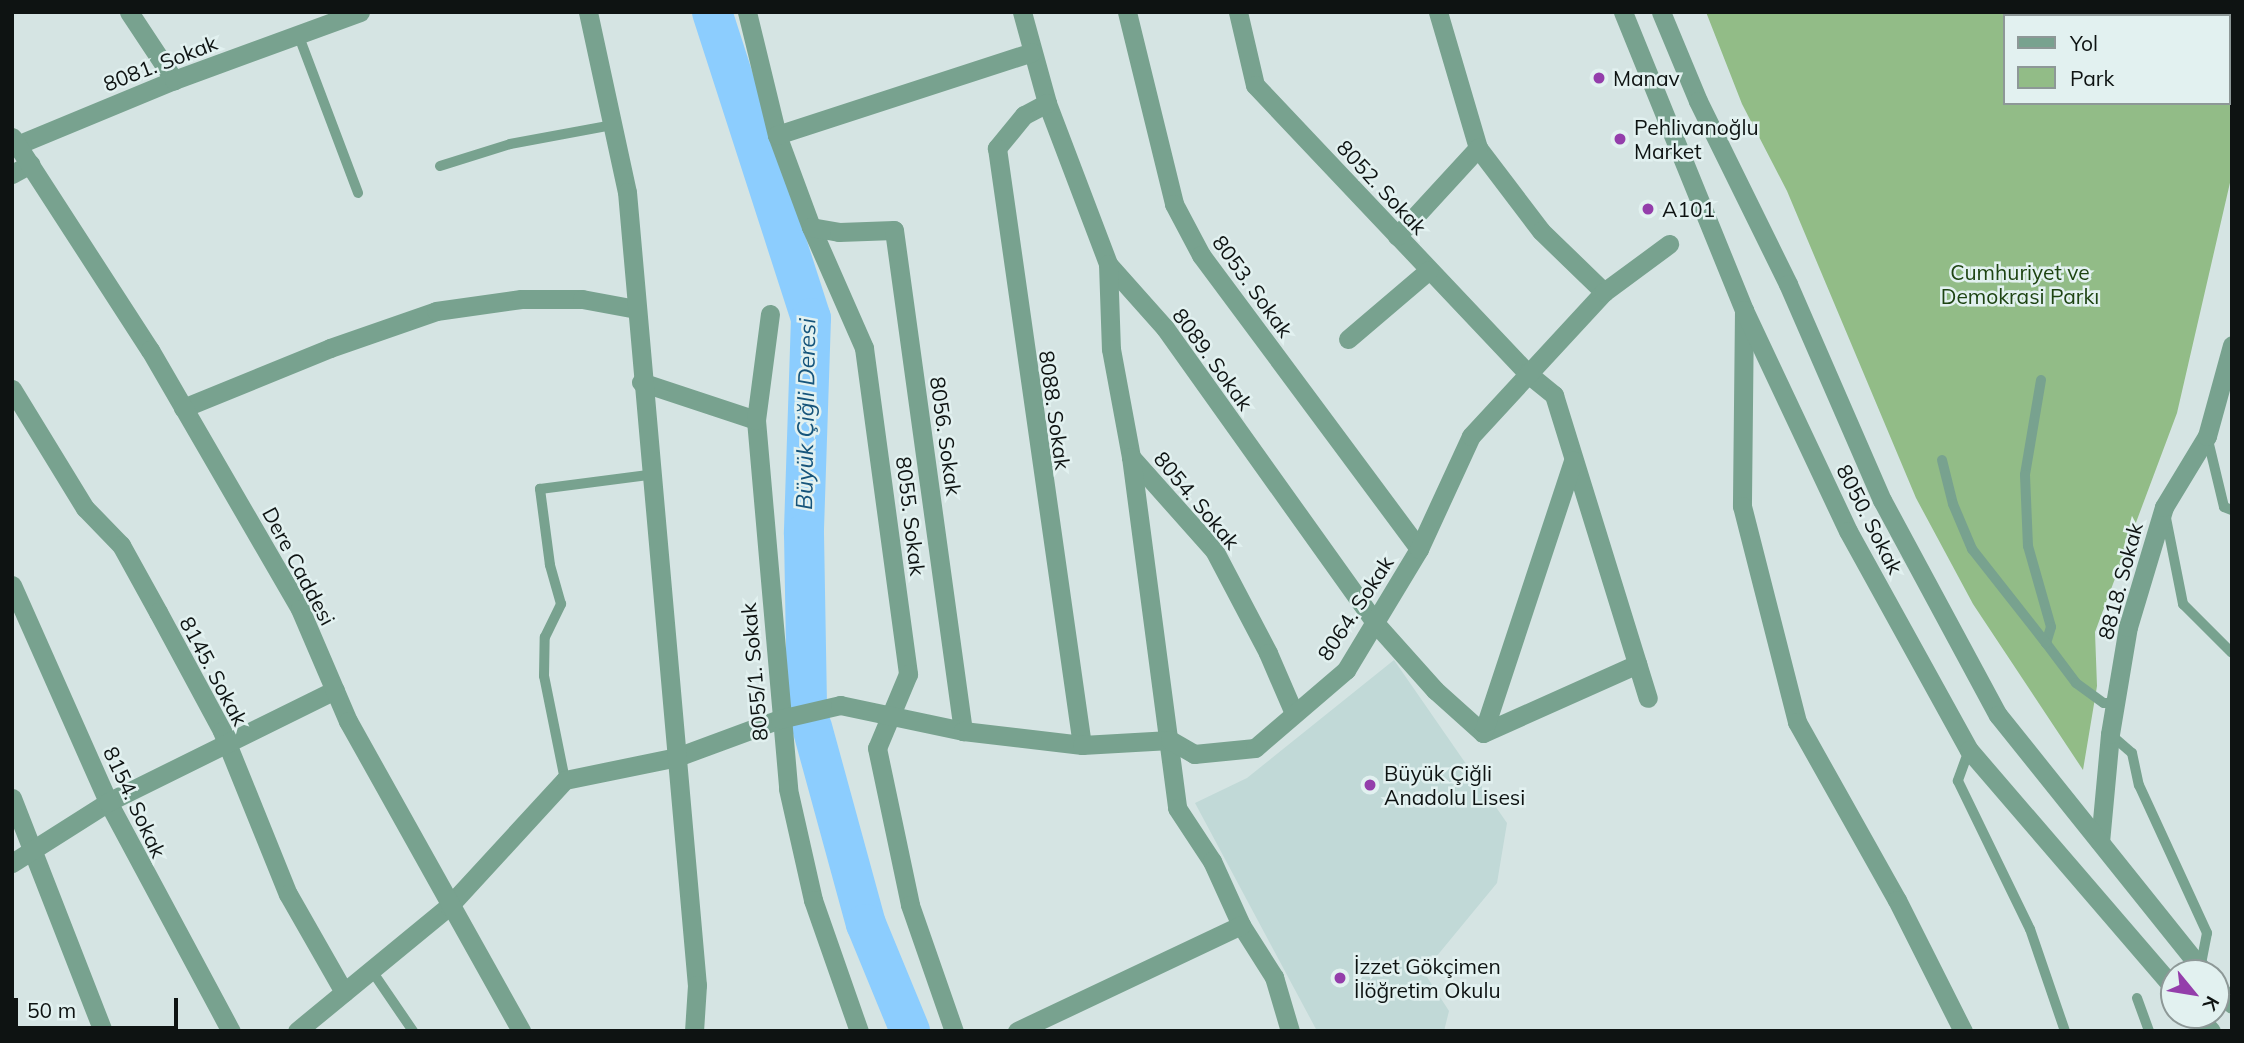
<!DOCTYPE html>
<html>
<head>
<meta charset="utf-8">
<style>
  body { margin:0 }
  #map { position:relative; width:2244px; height:1043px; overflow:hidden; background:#d5e4e3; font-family:Mulish,sans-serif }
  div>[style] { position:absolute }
  .built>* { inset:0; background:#c1d9d7 }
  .green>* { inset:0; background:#92bc87 }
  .river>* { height:40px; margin:-20px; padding:0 20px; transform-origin:20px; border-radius:20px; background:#8ccdfe }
  .service>* { height:10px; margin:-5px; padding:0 5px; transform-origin:5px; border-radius:5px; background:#78a28f }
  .minor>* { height:19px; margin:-9.5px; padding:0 9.5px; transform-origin:9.5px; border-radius:9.5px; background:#78a28f }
  .tertiary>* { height:19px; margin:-9.5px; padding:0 9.5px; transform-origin:9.5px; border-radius:9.5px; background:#78a28f }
  .dots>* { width:19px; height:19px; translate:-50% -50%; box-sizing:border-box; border:4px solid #e2f1f0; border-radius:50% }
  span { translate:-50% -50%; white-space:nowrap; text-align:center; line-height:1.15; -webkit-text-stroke:5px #e2f1f0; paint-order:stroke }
  .street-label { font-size:21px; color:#0e1312 }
  .poi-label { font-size:21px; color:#0e1312 }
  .left { translate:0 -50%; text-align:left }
  .park-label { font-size:21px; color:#1e4412 }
  .water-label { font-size:23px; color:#15547b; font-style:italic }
  .frame { position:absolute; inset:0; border:14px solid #0e1312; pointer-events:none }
  .legend { position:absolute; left:2003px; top:14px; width:228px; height:91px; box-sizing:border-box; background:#e2f1f0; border:2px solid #8d9897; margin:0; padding:9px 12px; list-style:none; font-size:21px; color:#0e1312 }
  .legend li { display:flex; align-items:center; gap:14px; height:35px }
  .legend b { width:35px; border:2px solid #8d9897 }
  .north { position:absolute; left:2160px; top:959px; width:70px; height:70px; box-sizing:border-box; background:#e2f1f0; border:2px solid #8d9897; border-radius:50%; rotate:120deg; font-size:19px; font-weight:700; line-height:28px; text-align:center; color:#0e1312 }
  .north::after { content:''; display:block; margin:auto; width:24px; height:32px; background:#943eab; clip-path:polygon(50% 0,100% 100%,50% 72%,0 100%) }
  .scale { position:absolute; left:14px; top:998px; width:164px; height:32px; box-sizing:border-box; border:4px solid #0e1312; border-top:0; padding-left:9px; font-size:21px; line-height:24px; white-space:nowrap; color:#0e1312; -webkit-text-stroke:5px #e2f1f0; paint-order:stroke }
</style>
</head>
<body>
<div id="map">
  <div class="built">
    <i style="clip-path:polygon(1394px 660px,1507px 823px,1497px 883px,1436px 957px,1418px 963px,1449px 1011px,1444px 1031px,1317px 1031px,1195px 803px,1247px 778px)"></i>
  </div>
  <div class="green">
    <i style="clip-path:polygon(evenodd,1706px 12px,2232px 12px,2232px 174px,2177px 413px,2095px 632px,2097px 686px,2083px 770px,1973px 604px,1916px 498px,1787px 191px,1742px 104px,1706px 12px,2004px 16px,2228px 16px,2228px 103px,2004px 103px,2004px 16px)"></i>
  </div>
  <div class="river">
    <i style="left:712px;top:12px;width:322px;rotate:72.1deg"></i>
    <i style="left:811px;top:318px;width:216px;rotate:91.9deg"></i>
    <i style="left:804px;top:534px;width:171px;rotate:89deg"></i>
    <i style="left:812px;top:727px;width:204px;rotate:74.7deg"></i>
    <i style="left:866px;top:924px;width:116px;rotate:67.6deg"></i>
  </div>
  <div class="service">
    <i style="left:2098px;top:16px;width:4px;rotate:-76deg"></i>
    <i style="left:298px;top:34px;width:170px;rotate:69.3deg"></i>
    <i style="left:440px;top:166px;width:73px;rotate:-17.4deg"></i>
    <i style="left:510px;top:144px;width:105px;rotate:-10.5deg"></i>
    <i style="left:2041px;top:380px;width:96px;rotate:99.6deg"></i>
    <i style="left:2025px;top:475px;width:71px;rotate:87.6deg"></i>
    <i style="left:2028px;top:546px;width:84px;rotate:74.1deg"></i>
    <i style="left:2051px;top:627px;width:17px;rotate:107deg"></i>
    <i style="left:2046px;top:643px;width:50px;rotate:53.1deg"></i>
    <i style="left:2076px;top:683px;width:34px;rotate:36deg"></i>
    <i style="left:2104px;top:703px;width:11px"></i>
    <i style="left:2207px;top:436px;width:73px;rotate:76.5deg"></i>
    <i style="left:2224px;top:507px;width:9px;rotate:21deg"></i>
    <i style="left:1942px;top:460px;width:45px;rotate:76deg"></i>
    <i style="left:1953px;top:504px;width:49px;rotate:67.1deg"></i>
    <i style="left:1972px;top:549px;width:120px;rotate:51.8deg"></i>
    <i style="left:2165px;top:513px;width:93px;rotate:78.8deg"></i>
    <i style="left:2183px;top:604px;width:69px;rotate:45deg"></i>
    <i style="left:2110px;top:734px;width:29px;rotate:41deg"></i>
    <i style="left:2132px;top:753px;width:33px;rotate:78deg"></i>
    <i style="left:2139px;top:785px;width:163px;rotate:65.3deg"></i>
    <i style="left:2207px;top:933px;width:36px;rotate:101deg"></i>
    <i style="left:1969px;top:750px;width:33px;rotate:110deg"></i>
    <i style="left:1958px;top:781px;width:165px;rotate:64.1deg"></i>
    <i style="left:2030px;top:929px;width:108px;rotate:71.1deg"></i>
    <i style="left:565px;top:780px;width:106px;rotate:-101.4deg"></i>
    <i style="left:544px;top:676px;width:39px;rotate:-89deg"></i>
    <i style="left:545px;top:637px;width:37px;rotate:-64deg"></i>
    <i style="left:561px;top:604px;width:41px;rotate:-105.8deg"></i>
    <i style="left:550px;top:565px;width:77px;rotate:-97.5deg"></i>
    <i style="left:540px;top:489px;width:109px;rotate:-7.4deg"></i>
    <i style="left:372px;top:971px;width:73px;rotate:55.7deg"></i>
    <i style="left:2137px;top:998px;width:35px;rotate:70deg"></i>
  </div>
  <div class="minor">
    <i style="left:129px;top:12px;width:82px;rotate:56.5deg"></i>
    <i style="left:747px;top:12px;width:127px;rotate:76.3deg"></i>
    <i style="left:777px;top:135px;width:98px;rotate:69.7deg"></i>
    <i style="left:811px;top:227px;width:132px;rotate:66.3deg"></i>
    <i style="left:864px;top:348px;width:329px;rotate:82.3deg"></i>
    <i style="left:908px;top:674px;width:80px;rotate:112.7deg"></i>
    <i style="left:877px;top:748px;width:160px;rotate:78.1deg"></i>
    <i style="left:910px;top:905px;width:133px;rotate:70.8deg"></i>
    <i style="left:1022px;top:12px;width:94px;rotate:74.6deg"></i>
    <i style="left:1047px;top:103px;width:172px;rotate:69.2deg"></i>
    <i style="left:1108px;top:264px;width:86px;rotate:48.3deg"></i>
    <i style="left:1165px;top:328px;width:364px;rotate:54.5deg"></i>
    <i style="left:1376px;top:624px;width:89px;rotate:48.2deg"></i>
    <i style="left:1435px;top:690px;width:64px;rotate:41.9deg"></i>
    <i style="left:1483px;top:733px;width:169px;rotate:-24.1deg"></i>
    <i style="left:1127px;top:12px;width:198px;rotate:76.2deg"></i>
    <i style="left:1174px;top:204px;width:58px;rotate:62.1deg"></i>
    <i style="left:1201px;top:255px;width:366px;rotate:53.4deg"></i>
    <i style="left:1238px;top:12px;width:75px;rotate:76.9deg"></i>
    <i style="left:1255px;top:85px;width:396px;rotate:46.6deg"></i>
    <i style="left:1527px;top:373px;width:35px;rotate:39deg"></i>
    <i style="left:1554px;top:395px;width:317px;rotate:72.8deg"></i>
    <i style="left:1438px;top:12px;width:142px;rotate:73.6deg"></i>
    <i style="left:1478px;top:148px;width:104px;rotate:52.8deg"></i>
    <i style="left:1541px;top:231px;width:88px;rotate:44.1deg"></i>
    <i style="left:1047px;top:103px;width:26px;rotate:152deg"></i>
    <i style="left:1024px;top:115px;width:43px;rotate:129.3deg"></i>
    <i style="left:997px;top:148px;width:603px;rotate:81.9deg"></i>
    <i style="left:777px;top:135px;width:268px;rotate:-18deg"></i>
    <i style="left:17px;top:145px;width:170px;rotate:-22.5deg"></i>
    <i style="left:174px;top:80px;width:198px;rotate:-20.1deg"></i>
    <i style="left:12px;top:174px;width:21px;rotate:-29deg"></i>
    <i style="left:811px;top:227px;width:28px;rotate:10deg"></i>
    <i style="left:839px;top:232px;width:55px;rotate:-2.1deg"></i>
    <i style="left:894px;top:230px;width:506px;rotate:82.16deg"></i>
    <i style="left:1397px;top:236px;width:120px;rotate:-47.4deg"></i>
    <i style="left:1108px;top:264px;width:85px;rotate:88deg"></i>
    <i style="left:1111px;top:349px;width:110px;rotate:79.5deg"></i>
    <i style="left:1131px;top:457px;width:125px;rotate:48.3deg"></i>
    <i style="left:1214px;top:550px;width:116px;rotate:62.3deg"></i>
    <i style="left:1268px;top:653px;width:63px;rotate:66.7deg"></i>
    <i style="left:1744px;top:310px;width:196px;rotate:90.6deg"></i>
    <i style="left:1742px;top:506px;width:223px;rotate:75.7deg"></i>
    <i style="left:1797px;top:722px;width:204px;rotate:60.7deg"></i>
    <i style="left:1897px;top:900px;width:147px;rotate:63.3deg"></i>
    <i style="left:1348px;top:339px;width:106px;rotate:-40.4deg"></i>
    <i style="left:641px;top:382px;width:121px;rotate:18.3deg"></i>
    <i style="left:756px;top:420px;width:370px;rotate:85deg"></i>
    <i style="left:788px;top:789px;width:114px;rotate:77.3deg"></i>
    <i style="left:813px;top:900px;width:139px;rotate:70.7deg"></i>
    <i style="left:12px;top:389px;width:140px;rotate:58.5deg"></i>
    <i style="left:85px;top:508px;width:52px;rotate:45.8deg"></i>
    <i style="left:121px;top:545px;width:77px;rotate:61.1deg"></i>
    <i style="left:158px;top:612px;width:135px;rotate:61.7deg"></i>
    <i style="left:222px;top:731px;width:176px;rotate:68deg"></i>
    <i style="left:288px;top:894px;width:113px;rotate:60.3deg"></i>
    <i style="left:183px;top:408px;width:159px;rotate:-22.2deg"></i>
    <i style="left:330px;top:348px;width:112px;rotate:-19.2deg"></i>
    <i style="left:436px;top:311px;width:86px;rotate:-8deg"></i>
    <i style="left:521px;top:299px;width:61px"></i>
    <i style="left:582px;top:299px;width:55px;rotate:10.5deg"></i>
    <i style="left:756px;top:420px;width:107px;rotate:-82.5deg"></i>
    <i style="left:1131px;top:457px;width:354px;rotate:82.5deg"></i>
    <i style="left:1177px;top:808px;width:64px;rotate:56.6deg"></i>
    <i style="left:1212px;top:861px;width:70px;rotate:65.6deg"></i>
    <i style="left:1241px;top:925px;width:62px;rotate:57.6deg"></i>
    <i style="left:1274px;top:977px;width:56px;rotate:73.5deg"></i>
    <i style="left:12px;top:585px;width:237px;rotate:66.1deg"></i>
    <i style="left:108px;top:802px;width:260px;rotate:61.8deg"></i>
    <i style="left:1483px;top:733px;width:287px;rotate:-71.7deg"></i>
    <i style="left:12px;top:798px;width:250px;rotate:68.7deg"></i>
    <i style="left:2100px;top:842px;width:108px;rotate:-84.7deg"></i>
    <i style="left:2110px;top:734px;width:109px;rotate:-80.5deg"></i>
    <i style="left:2128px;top:627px;width:125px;rotate:-73.3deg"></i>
    <i style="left:2164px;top:507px;width:83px;rotate:-58.8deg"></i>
    <i style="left:2207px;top:436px;width:94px;rotate:-74.6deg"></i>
    <i style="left:12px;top:863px;width:114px;rotate:-32.4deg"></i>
    <i style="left:108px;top:802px;width:253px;rotate:-26.3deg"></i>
    <i style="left:297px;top:1031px;width:197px;rotate:-39.4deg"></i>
    <i style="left:449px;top:906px;width:171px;rotate:-47.4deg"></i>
    <i style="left:565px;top:780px;width:114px;rotate:-11.6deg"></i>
    <i style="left:677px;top:757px;width:110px;rotate:-20.3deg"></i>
    <i style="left:780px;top:719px;width:62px;rotate:-13.1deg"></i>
    <i style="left:840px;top:705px;width:126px;rotate:11.9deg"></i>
    <i style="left:963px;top:731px;width:120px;rotate:6.7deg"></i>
    <i style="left:1082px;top:745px;width:88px;rotate:-3.3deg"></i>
    <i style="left:1170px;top:740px;width:28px;rotate:30deg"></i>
    <i style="left:1194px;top:754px;width:61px;rotate:-5.6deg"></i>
    <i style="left:1255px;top:748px;width:120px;rotate:-40.6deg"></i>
    <i style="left:1346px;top:670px;width:141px;rotate:-58.9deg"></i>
    <i style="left:1419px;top:549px;width:124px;rotate:-65.3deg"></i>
    <i style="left:1471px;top:436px;width:196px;rotate:-47.3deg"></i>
    <i style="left:1604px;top:292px;width:81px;rotate:-36.4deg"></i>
    <i style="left:1017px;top:1031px;width:248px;rotate:-25.3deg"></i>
  </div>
  <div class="tertiary">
    <i style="left:588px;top:12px;width:184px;rotate:77.8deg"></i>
    <i style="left:627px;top:192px;width:796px;rotate:84.96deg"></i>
    <i style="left:697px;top:985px;width:46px;rotate:93.7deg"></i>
    <i style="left:1623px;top:12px;width:322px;rotate:67.9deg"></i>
    <i style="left:1744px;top:310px;width:244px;rotate:64.8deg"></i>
    <i style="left:1848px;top:531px;width:250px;rotate:61.1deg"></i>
    <i style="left:1969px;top:750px;width:314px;rotate:49.3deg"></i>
    <i style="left:1661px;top:12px;width:96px;rotate:67.4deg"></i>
    <i style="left:1698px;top:101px;width:204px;rotate:63.8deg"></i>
    <i style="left:1788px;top:284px;width:236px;rotate:66.5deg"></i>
    <i style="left:1882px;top:500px;width:244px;rotate:61.7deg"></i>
    <i style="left:1998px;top:715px;width:331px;rotate:51.3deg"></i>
    <i style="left:12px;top:137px;width:254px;rotate:57.1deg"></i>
    <i style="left:150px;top:350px;width:299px;rotate:59.9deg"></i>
    <i style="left:300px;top:609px;width:122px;rotate:66.8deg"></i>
    <i style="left:348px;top:721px;width:355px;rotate:60.8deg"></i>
    <i style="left:2216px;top:986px;width:24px;rotate:48deg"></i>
    <i style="left:2197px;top:1015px;width:21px;rotate:49deg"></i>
  </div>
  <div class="dots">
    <i style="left:1599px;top:78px;background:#943eab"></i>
    <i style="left:1620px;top:139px;background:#943eab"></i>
    <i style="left:1648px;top:209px;background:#943eab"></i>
    <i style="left:1370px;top:785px;background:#943eab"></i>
    <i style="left:1340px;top:978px;background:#943eab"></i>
  </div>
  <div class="street-label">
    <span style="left:160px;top:63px;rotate:-21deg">8081. Sokak</span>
    <span style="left:1382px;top:187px;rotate:47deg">8052. Sokak</span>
    <span style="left:1253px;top:286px;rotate:54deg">8053. Sokak</span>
    <span style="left:1213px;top:359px;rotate:54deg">8089. Sokak</span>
    <span style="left:1055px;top:410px;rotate:82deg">8088. Sokak</span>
    <span style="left:946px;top:436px;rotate:82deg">8056. Sokak</span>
    <span style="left:1197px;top:500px;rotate:50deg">8054. Sokak</span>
    <span style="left:911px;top:516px;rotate:83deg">8055. Sokak</span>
    <span style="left:1870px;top:519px;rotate:63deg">8050. Sokak</span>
    <span style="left:299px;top:566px;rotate:62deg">Dere Caddesi</span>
    <span style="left:2120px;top:581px;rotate:-75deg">8818. Sokak</span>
    <span style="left:1355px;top:608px;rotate:-57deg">8064. Sokak</span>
    <span style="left:214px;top:671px;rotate:62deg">8145. Sokak</span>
    <span style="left:754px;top:672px;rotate:-95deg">8055/1. Sokak</span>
    <span style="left:135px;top:802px;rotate:65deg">8154. Sokak</span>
  </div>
  <div class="poi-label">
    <span class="left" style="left:1613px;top:78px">Manav</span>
    <span class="left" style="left:1634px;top:139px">Pehlivanoğlu<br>Market</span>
    <span class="left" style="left:1662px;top:209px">A101</span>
    <span class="left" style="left:1384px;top:785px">Büyük Çiğli<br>Anadolu Lisesi</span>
    <span class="left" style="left:1354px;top:978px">İzzet Gökçimen<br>İlöğretim Okulu</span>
  </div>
  <div class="park-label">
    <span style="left:2020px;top:284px">Cumhuriyet ve<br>Demokrasi Parkı</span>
  </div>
  <div class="water-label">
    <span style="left:806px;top:414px;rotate:-89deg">Büyük Çiğli Deresi</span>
  </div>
  <div class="frame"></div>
  <ul class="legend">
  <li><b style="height:9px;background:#78a28f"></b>Yol</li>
  <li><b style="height:19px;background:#92bc87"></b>Park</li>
  </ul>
  <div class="north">K</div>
  <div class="scale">50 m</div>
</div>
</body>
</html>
